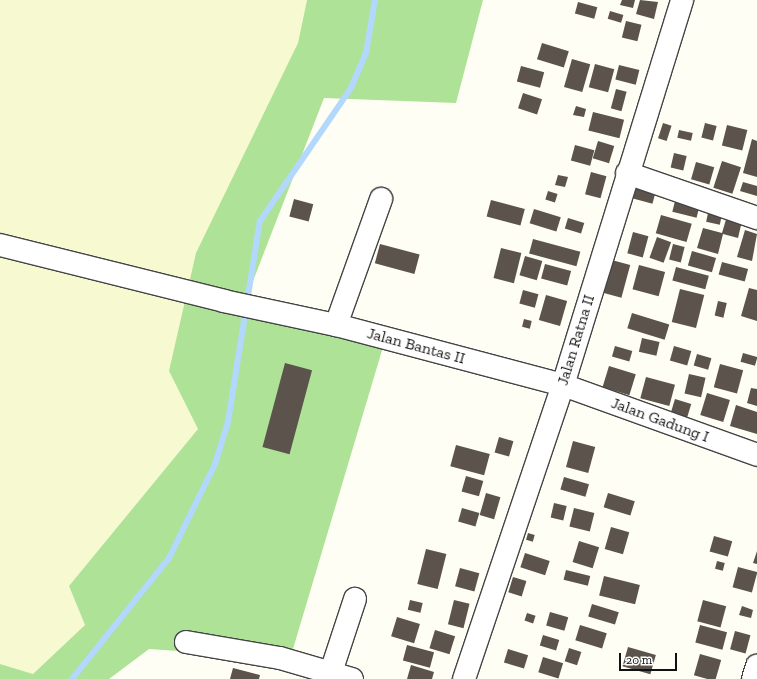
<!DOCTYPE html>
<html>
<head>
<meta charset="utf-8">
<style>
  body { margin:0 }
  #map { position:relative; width:757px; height:679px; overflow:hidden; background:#fffef5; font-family:"Zilla Slab",serif }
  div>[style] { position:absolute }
  .farmland>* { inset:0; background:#f7f9d0 }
  .forest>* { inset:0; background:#aee296 }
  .stream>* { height:6px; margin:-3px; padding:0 3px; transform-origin:3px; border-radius:3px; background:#b3d8fd }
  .building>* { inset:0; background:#5b534c; transform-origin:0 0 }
  .roads { filter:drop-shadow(1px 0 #444) drop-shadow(-1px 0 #444) drop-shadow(0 1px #444) drop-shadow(0 -1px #444) }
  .minor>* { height:22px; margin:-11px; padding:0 11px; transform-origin:11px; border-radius:11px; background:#fff }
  span { translate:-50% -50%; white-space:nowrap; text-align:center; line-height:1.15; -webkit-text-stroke:4px #fff; paint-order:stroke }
  .street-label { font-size:16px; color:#111 }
  .scale { position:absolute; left:619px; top:653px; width:58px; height:18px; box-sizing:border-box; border:2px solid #111; border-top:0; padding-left:5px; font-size:12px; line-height:14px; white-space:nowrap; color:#111; -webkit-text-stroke:3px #fff; paint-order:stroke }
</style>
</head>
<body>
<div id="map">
  <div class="farmland">
    <i style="clip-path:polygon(0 0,307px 0,298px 43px,169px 371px,198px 429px,69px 586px,85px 625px,33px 674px,0 664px)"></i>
  </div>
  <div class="forest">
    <i style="clip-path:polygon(307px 0,483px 0,456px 103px,324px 98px,246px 299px,383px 347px,290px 659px,149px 649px,109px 679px,0 679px,0 664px,33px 674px,85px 625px,69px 586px,198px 429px,169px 371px,196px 253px,298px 43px)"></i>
  </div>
  <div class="stream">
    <i style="left:72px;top:679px;width:155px;rotate:-51.3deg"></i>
    <i style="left:169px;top:558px;width:105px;rotate:-63.9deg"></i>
    <i style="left:215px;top:464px;width:44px;rotate:-72.8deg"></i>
    <i style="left:228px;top:422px;width:204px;rotate:-81deg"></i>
    <i style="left:260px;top:221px;width:161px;rotate:-55.6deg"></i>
    <i style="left:351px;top:88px;width:38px;rotate:-67deg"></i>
    <i style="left:366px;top:53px;width:54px;rotate:-80.4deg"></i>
  </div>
  <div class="building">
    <i style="clip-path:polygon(622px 0,635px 0,633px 8px,620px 5px)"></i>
    <i style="clip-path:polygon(640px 0,658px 2px,654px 19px,636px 14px)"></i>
    <i style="left:578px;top:2px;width:20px;height:12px;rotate:15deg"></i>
    <i style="left:610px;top:11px;width:14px;height:8px;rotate:17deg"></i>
    <i style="left:626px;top:21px;width:16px;height:17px;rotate:14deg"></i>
    <i style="left:542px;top:43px;width:28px;height:17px;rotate:17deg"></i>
    <i style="left:572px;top:59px;width:19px;height:29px;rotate:16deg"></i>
    <i style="left:595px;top:64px;width:20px;height:24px;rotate:15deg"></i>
    <i style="left:619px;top:65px;width:21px;height:15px;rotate:14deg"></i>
    <i style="left:521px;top:66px;width:24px;height:16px;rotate:15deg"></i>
    <i style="left:616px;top:89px;width:11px;height:20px;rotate:15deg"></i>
    <i style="left:523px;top:93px;width:20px;height:16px;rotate:18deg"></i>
    <i style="clip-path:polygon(576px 106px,586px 109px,584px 117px,573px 115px)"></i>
    <i style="left:593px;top:112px;width:32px;height:19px;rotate:14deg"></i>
    <i style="left:663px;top:123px;width:9px;height:16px;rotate:18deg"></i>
    <i style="left:705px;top:123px;width:12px;height:15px;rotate:14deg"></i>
    <i style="left:727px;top:125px;width:21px;height:21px;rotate:14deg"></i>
    <i style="left:679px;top:130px;width:14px;height:8px;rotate:12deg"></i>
    <i style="clip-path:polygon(752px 139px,757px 141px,757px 177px,743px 173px)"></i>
    <i style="left:598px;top:141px;width:17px;height:18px;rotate:17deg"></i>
    <i style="left:575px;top:145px;width:20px;height:16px;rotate:15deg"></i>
    <i style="left:674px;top:153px;width:13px;height:15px;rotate:13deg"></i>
    <i style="left:722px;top:161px;width:20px;height:28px;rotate:18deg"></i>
    <i style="left:696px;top:162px;width:19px;height:18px;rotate:16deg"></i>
    <i style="left:591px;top:172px;width:16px;height:23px;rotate:15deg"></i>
    <i style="clip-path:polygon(558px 175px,568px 177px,565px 187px,555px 185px)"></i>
    <i style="clip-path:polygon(743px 182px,757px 186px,757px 196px,740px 191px)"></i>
    <i style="left:637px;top:184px;width:20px;height:15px;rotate:15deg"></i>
    <i style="left:548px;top:191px;width:10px;height:9px;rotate:17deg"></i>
    <i style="left:294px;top:199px;width:20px;height:18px;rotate:15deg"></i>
    <i style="left:491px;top:200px;width:35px;height:17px;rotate:15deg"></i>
    <i style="left:675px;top:201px;width:25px;height:11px;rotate:14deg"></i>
    <i style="left:534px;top:209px;width:28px;height:15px;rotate:17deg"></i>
    <i style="left:708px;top:213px;width:14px;height:9px;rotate:12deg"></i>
    <i style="left:661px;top:215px;width:32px;height:19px;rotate:16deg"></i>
    <i style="clip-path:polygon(727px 216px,742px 221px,738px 238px,723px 234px,718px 254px,697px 248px,703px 228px,722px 233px)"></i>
    <i style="left:568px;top:218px;width:17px;height:11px;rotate:17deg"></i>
    <i style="clip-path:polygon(745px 230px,757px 234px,752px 261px,737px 257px)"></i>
    <i style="left:633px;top:232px;width:16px;height:22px;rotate:15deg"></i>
    <i style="left:657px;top:237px;width:15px;height:22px;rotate:20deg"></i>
    <i style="left:533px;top:239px;width:49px;height:15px;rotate:15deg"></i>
    <i style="left:380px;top:244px;width:41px;height:20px;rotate:15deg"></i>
    <i style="left:673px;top:244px;width:12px;height:16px;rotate:14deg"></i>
    <i style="left:501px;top:248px;width:21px;height:31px;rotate:14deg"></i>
    <i style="left:692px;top:251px;width:25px;height:15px;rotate:16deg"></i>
    <i style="left:525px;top:256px;width:18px;height:20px;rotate:16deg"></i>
    <i style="left:608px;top:259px;width:23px;height:34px;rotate:15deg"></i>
    <i style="left:722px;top:262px;width:27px;height:13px;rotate:15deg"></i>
    <i style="left:545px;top:264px;width:27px;height:15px;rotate:15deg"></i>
    <i style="left:639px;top:265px;width:27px;height:25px;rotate:15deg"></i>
    <i style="left:676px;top:267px;width:34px;height:14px;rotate:15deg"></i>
    <i style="clip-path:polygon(749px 288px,757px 290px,757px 321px,741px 316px)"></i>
    <i style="left:680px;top:289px;width:25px;height:34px;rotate:14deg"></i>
    <i style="left:523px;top:290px;width:16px;height:14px;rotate:15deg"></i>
    <i style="left:546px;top:295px;width:22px;height:26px;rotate:16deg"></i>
    <i style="left:718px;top:301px;width:9px;height:15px;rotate:13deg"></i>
    <i style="left:632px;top:313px;width:39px;height:16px;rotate:17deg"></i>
    <i style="left:524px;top:319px;width:8px;height:8px;rotate:14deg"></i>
    <i style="left:642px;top:338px;width:18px;height:14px;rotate:13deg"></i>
    <i style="left:615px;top:346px;width:18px;height:11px;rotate:16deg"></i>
    <i style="left:674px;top:346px;width:18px;height:15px;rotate:16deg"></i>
    <i style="left:743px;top:353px;width:15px;height:9px;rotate:16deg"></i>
    <i style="left:697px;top:354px;width:15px;height:12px;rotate:16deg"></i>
    <i style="left:285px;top:363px;width:28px;height:87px;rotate:15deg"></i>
    <i style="left:720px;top:364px;width:24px;height:24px;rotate:15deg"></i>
    <i style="left:609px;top:366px;width:28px;height:22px;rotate:17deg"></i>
    <i style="left:689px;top:374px;width:17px;height:20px;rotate:13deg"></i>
    <i style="left:646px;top:377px;width:30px;height:22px;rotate:15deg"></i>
    <i style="clip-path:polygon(751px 388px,757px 389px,757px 406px,747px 403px)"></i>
    <i style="left:707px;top:393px;width:24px;height:23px;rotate:17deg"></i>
    <i style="left:675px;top:399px;width:17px;height:16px;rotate:17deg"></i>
    <i style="clip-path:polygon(736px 405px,757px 412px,757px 434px,730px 426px)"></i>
    <i style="left:499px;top:437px;width:15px;height:16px;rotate:16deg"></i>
    <i style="left:573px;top:441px;width:23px;height:27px;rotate:15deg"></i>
    <i style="left:456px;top:445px;width:35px;height:22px;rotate:15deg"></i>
    <i style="left:466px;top:476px;width:18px;height:16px;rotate:16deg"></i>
    <i style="left:564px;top:477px;width:26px;height:13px;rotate:16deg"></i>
    <i style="left:486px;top:493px;width:15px;height:23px;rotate:16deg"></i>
    <i style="left:608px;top:493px;width:28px;height:15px;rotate:17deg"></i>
    <i style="left:554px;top:503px;width:13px;height:15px;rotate:13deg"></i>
    <i style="left:462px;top:508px;width:18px;height:14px;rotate:16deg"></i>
    <i style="left:574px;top:508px;width:21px;height:19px;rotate:14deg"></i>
    <i style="left:611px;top:527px;width:19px;height:23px;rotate:16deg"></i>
    <i style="left:528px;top:533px;width:7px;height:7px;rotate:16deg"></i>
    <i style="left:714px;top:536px;width:19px;height:16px;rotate:16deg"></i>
    <i style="left:579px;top:541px;width:21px;height:22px;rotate:17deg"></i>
    <i style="left:426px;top:549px;width:21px;height:36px;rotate:14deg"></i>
    <i style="clip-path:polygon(757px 551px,757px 564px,753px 563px)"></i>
    <i style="left:525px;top:553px;width:26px;height:15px;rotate:18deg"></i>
    <i style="left:717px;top:561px;width:8px;height:8px;rotate:14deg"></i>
    <i style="left:738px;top:567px;width:20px;height:21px;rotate:15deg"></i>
    <i style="left:460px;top:568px;width:20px;height:19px;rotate:15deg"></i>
    <i style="left:566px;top:570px;width:25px;height:10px;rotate:14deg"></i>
    <i style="left:604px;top:576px;width:37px;height:20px;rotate:14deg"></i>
    <i style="left:513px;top:577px;width:14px;height:16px;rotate:17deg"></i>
    <i style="left:410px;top:600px;width:13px;height:10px;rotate:13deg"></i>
    <i style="left:454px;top:600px;width:16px;height:25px;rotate:14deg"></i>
    <i style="left:703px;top:600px;width:24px;height:22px;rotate:15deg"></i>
    <i style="left:592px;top:604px;width:28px;height:13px;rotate:17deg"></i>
    <i style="clip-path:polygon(742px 606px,753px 610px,751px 618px,739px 615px)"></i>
    <i style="left:550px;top:612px;width:19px;height:14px;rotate:16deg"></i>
    <i style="left:527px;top:613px;width:9px;height:8px;rotate:18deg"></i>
    <i style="left:397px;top:617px;width:24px;height:20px;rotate:17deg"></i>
    <i style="left:580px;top:625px;width:28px;height:16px;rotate:17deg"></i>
    <i style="left:700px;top:625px;width:28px;height:18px;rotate:15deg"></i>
    <i style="left:435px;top:630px;width:21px;height:19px;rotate:17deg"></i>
    <i style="left:735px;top:631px;width:16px;height:19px;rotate:15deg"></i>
    <i style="left:543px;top:635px;width:17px;height:11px;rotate:17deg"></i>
    <i style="left:407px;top:645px;width:28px;height:16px;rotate:15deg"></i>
    <i style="left:628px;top:647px;width:29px;height:20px;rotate:16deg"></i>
    <i style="left:569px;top:648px;width:13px;height:14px;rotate:18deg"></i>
    <i style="left:508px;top:649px;width:21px;height:14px;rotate:17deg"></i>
    <i style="left:700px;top:654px;width:22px;height:22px;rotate:16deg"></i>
    <i style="left:543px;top:657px;width:21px;height:16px;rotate:17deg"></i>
    <i style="clip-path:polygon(411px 665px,434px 672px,432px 679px,407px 679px)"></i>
    <i style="clip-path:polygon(233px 668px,260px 675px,259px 679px,230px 679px)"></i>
  </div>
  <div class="roads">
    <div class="minor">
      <i style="left:627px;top:173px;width:138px;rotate:19.1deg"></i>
      <i style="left:0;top:245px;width:231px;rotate:14deg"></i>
      <i style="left:224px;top:301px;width:115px;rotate:12.1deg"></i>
      <i style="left:336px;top:325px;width:235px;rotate:14.8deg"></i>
      <i style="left:563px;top:385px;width:206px;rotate:19.8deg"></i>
      <i style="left:336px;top:325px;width:134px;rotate:-70.3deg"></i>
      <i style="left:186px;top:642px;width:95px;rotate:9.7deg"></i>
      <i style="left:280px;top:658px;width:75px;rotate:16.3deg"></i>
      <i style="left:331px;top:672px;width:77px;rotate:-71.8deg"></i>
      <i style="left:464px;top:679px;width:310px;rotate:-71.4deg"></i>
      <i style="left:563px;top:385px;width:403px;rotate:-72.8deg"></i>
      <i style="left:753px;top:679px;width:14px;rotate:-73deg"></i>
    </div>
  </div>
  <div class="street-label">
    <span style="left:576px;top:340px;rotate:-73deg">Jalan Ratna II</span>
    <span style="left:416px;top:346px;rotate:15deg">Jalan Bantas II</span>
    <span style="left:660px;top:420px;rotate:20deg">Jalan Gadung I</span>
  </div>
  <div class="scale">20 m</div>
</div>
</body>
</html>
